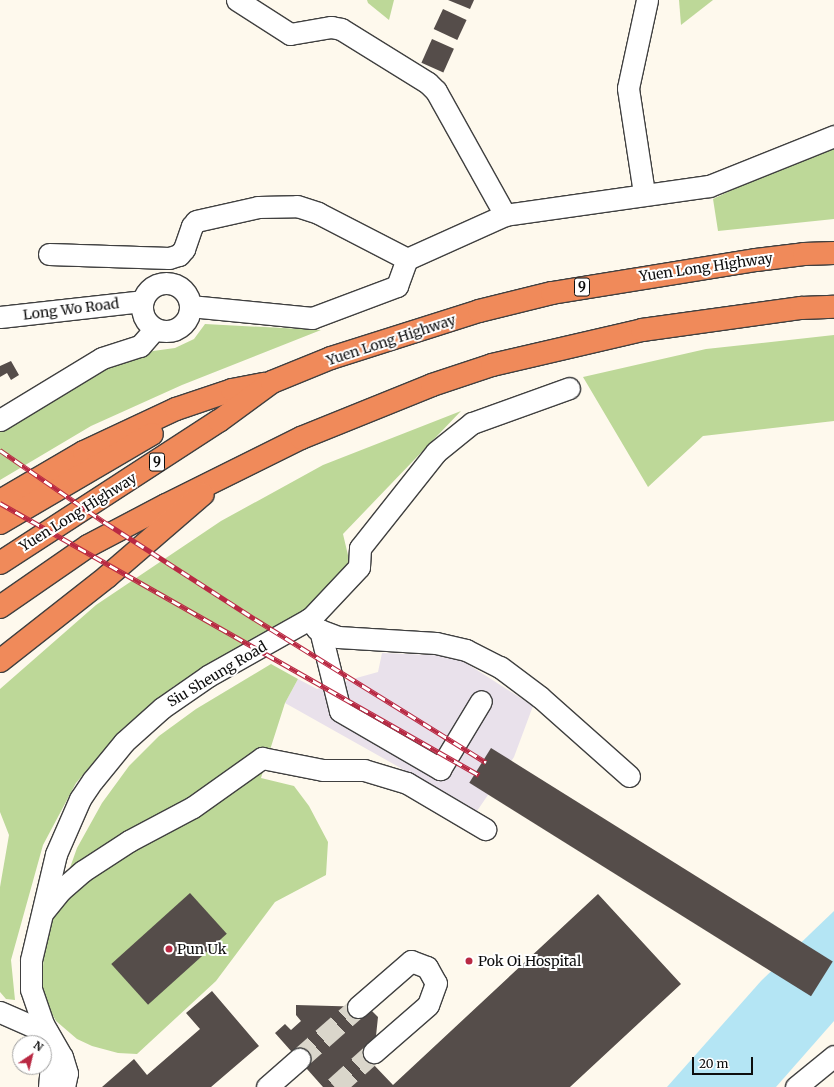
<!DOCTYPE html>
<html>
<head>
<meta charset="utf-8">
<style>
  body { margin:0 }
  #map { position:relative; width:834px; height:1087px; overflow:hidden; background:#fef9ed; font-family:Merriweather,serif }
  div>[style] { position:absolute }
  .industrial>* { inset:0; background:#e9e1eb }
  .forest>* { inset:0; background:#bdd898 }
  .water>* { inset:0; background:#b4e5f4 }
  .building>* { inset:0; background:#554d4a; transform-origin:0 0 }
  .minor-tunnel>* { height:21px; margin-top:-10.5px; transform-origin:0; background:repeating-linear-gradient(90deg,#dad6cb 0 21px,transparent 0 31px) }
  .roads { filter:drop-shadow(1px 0 #404040) drop-shadow(-1px 0 #404040) drop-shadow(0 1px #404040) drop-shadow(0 -1px #404040) }
  .minor>* { height:21px; margin:-10.5px; padding:0 10.5px; transform-origin:10.5px; border-radius:10.5px; background:#fff }
  .minor>.ring { margin:-10.5px; padding:0; box-sizing:content-box; background:none; border:21px solid #fff; border-radius:50% }
  .highway>* { height:22px; margin:-11px; padding:0 11px; transform-origin:11px; border-radius:11px; background:#f08a5a }
  .rail>* { height:4.5px; margin-top:-2.25px; transform-origin:0; background:repeating-linear-gradient(90deg,#fff 0 9px,#b92943 0 18px); box-sizing:border-box; border-block:1px solid #b92943 }
  .dots>* { width:11px; height:11px; translate:-50% -50%; box-sizing:border-box; border:2px solid #fff; border-radius:50% }
  span { translate:-50% -50%; white-space:nowrap; text-align:center; line-height:1.15; -webkit-text-stroke:4px #fff; paint-order:stroke }
  .shield-label span { padding:1px 3px; background:#fff; border:1px solid; border-radius:3px; -webkit-text-stroke-width:0 }
  .shield-label { font-size:13px; color:#0d0d0d; font-weight:700 }
  .street-label { font-size:14px; color:#0d0d0d }
  .poi-label { font-size:14px; color:#0d0d0d }
  .left { translate:0 -50%; text-align:left }
  .north { position:absolute; left:12px; top:1035px; width:40px; height:40px; box-sizing:border-box; background:#fff; border:1px solid #9e9e9e; border-radius:50%; rotate:35deg; font-size:11px; font-weight:700; line-height:16px; text-align:center; color:#0d0d0d }
  .north::after { content:''; display:block; margin:auto; width:14px; height:18px; background:#b92943; clip-path:polygon(50% 0,100% 100%,50% 72%,0 100%) }
  .scale { position:absolute; left:692px; top:1057px; width:61px; height:18px; box-sizing:border-box; border:2px solid #0d0d0d; border-top:0; padding-left:5px; font-size:12px; line-height:14px; white-space:nowrap; color:#0d0d0d; -webkit-text-stroke:3px #fff; paint-order:stroke }
</style>
</head>
<body>
<div id="map">
  <div class="industrial">
    <i style="clip-path:polygon(382px 653px,455px 656px,533px 706px,514px 757px,477px 811px,285px 703px,298px 679px,317px 689px,378px 672px)"></i>
  </div>
  <div class="forest">
    <i style="clip-path:polygon(367px 0,394px 0,389px 20px,368px 3px)"></i>
    <i style="clip-path:polygon(679px 0,713px 0,681px 25px)"></i>
    <i style="clip-path:polygon(834px 144px,834px 219px,718px 231px,713px 199px,820px 148px)"></i>
    <i style="clip-path:polygon(205px 324px,321px 330px,182px 385px,91px 426px,0 480px,0 431px,85px 378px,153px 351px,175px 348px,194px 339px)"></i>
    <i style="clip-path:polygon(834px 335px,834px 421px,703px 436px,648px 487px,583px 377px,706px 349px)"></i>
    <i style="clip-path:polygon(461px 411px,343px 534px,351px 568px,305px 617px,174px 686px,122px 729px,76px 783px,43px 845px,11px 960px,15px 1000px,6px 999px,0 992px,0 887px,9px 835px,0 812px,0 689px,96px 605px,221px 521px,323px 465px)"></i>
    <i style="clip-path:polygon(271px 664px,298px 679px,285px 703px,261px 778px,294px 786px,309px 806px,328px 842px,326px 875px,275px 902px,216px 981px,137px 1054px,118px 1053px,92px 1046px,77px 1039px,56px 1021px,41px 994px,44px 953px,55px 910px,77px 848px,102px 803px,129px 766px,159px 736px,196px 709px)"></i>
  </div>
  <div class="water">
    <i style="clip-path:polygon(834px 911px,834px 1021px,776px 1087px,667px 1087px,761px 981px)"></i>
  </div>
  <div class="building">
    <i style="clip-path:polygon(448px 0,474px 0,470px 9px)"></i>
    <i style="left:443px;top:9px;width:26px;height:22px;rotate:25deg"></i>
    <i style="left:432px;top:39px;width:24px;height:26px;rotate:24deg"></i>
    <i style="clip-path:polygon(11px 361px,19px 375px,11px 380px,7px 373px,0 377px,0 366px)"></i>
    <i style="left:491px;top:748px;width:403px;height:41px;rotate:32deg"></i>
    <i style="left:190px;top:893px;width:55px;height:106px;rotate:48deg"></i>
    <i style="clip-path:polygon(598px 894px,681px 984px,570px 1087px,323px 1087px,275px 1033px,285px 1024px,291px 1030px,301px 1021px,296px 1015px,296px 1005px,368px 1007px,378px 1017px,373px 1064px,393px 1085px)"></i>
    <i style="clip-path:polygon(212px 991px,259px 1046px,211px 1087px,102px 1087px,134px 1059px,147px 1075px,200px 1029px,186px 1013px)"></i>
  </div>
  <div class="minor-tunnel">
    <i style="left:299px;top:1059px;width:79px;rotate:-41.4deg"></i>
    <i style="left:335px;top:1087px;width:52px;rotate:-41.9deg"></i>
  </div>
  <div class="roads">
    <div class="minor">
      <i style="left:237px;top:0;width:63px;rotate:32.7deg"></i>
      <i style="left:290px;top:34px;width:42px;rotate:-9.7deg"></i>
      <i style="left:331px;top:27px;width:10px;rotate:11deg"></i>
      <i style="left:341px;top:29px;width:102px;rotate:31.8deg"></i>
      <i style="left:428px;top:83px;width:11px;rotate:45deg"></i>
      <i style="left:436px;top:91px;width:142px;rotate:60.9deg"></i>
      <i style="left:644px;top:193px;width:106px;rotate:-98.7deg"></i>
      <i style="left:628px;top:88px;width:90px;rotate:-77.8deg"></i>
      <i style="left:49px;top:254px;width:120px;rotate:1.9deg"></i>
      <i style="left:169px;top:258px;width:10px;rotate:-17deg"></i>
      <i style="left:179px;top:255px;width:8px;rotate:-50deg"></i>
      <i style="left:184px;top:249px;width:24px;rotate:-71deg"></i>
      <i style="left:192px;top:226px;width:6px;rotate:-51deg"></i>
      <i style="left:196px;top:221px;width:64px;rotate:-12.7deg"></i>
      <i style="left:258px;top:207px;width:39px;rotate:-1deg"></i>
      <i style="left:297px;top:206px;width:22px;rotate:18deg"></i>
      <i style="left:318px;top:213px;width:100px;rotate:27.3deg"></i>
      <i class="ring" style="left:142px;top:283px;width:27px;height:27px"></i>
      <i style="left:190px;top:306px;width:123px;rotate:5.6deg"></i>
      <i style="left:312px;top:318px;width:91px;rotate:-20.6deg"></i>
      <i style="left:397px;top:286px;width:29px;rotate:-70deg"></i>
      <i style="left:407px;top:259px;width:107px;rotate:-24.2deg"></i>
      <i style="left:505px;top:215px;width:206px;rotate:-8.1deg"></i>
      <i style="left:709px;top:186px;width:135px;rotate:-21.8deg"></i>
      <i style="left:0;top:317px;width:143px;rotate:-6.4deg"></i>
      <i style="left:0;top:420px;width:119px;rotate:-31.3deg"></i>
      <i style="left:102px;top:358px;width:40px;rotate:-18deg"></i>
      <i style="left:140px;top:346px;width:23px;rotate:-49deg"></i>
      <i style="left:309px;top:619px;width:13px;rotate:51deg"></i>
      <i style="left:317px;top:629px;width:22px;rotate:21deg"></i>
      <i style="left:338px;top:637px;width:98px;rotate:3.5deg"></i>
      <i style="left:436px;top:643px;width:31px;rotate:13deg"></i>
      <i style="left:466px;top:650px;width:38px;rotate:27deg"></i>
      <i style="left:500px;top:667px;width:50px;rotate:36.9deg"></i>
      <i style="left:540px;top:697px;width:119px;rotate:41.6deg"></i>
      <i style="left:320px;top:630px;width:83px;rotate:76.1deg"></i>
      <i style="left:340px;top:711px;width:116px;rotate:30.1deg"></i>
      <i style="left:440px;top:769px;width:79px;rotate:-58.9deg"></i>
      <i style="left:44px;top:911px;width:27px;rotate:-51deg"></i>
      <i style="left:61px;top:890px;width:29px;rotate:-41deg"></i>
      <i style="left:83px;top:871px;width:55px;rotate:-33.1deg"></i>
      <i style="left:129px;top:841px;width:72px;rotate:-28deg"></i>
      <i style="left:193px;top:807px;width:85px;rotate:-35.4deg"></i>
      <i style="left:262px;top:758px;width:62px;rotate:11.1deg"></i>
      <i style="left:323px;top:770px;width:41px"></i>
      <i style="left:364px;top:770px;width:45px;rotate:16.8deg"></i>
      <i style="left:407px;top:783px;width:91px;rotate:30.5deg"></i>
      <i style="left:358px;top:1007px;width:70px;rotate:-41deg"></i>
      <i style="left:411px;top:961px;width:17px;rotate:21deg"></i>
      <i style="left:427px;top:967px;width:18px;rotate:61deg"></i>
      <i style="left:436px;top:983px;width:23px;rotate:110deg"></i>
      <i style="left:428px;top:1005px;width:72px;rotate:139deg"></i>
      <i style="left:0;top:1012px;width:52px;rotate:23.6deg"></i>
      <i style="left:49px;top:1087px;width:44px;rotate:-84.8deg"></i>
      <i style="left:64px;top:1087px;width:14px;rotate:-78deg"></i>
      <i style="left:67px;top:1073px;width:17px;rotate:-107deg"></i>
      <i style="left:62px;top:1057px;width:38px;rotate:-120deg"></i>
      <i style="left:43px;top:1024px;width:37px;rotate:-109deg"></i>
      <i style="left:31px;top:989px;width:29px;rotate:-90deg"></i>
      <i style="left:31px;top:960px;width:109px;rotate:-76.7deg"></i>
      <i style="left:56px;top:854px;width:60px;rotate:-66.4deg"></i>
      <i style="left:80px;top:799px;width:23px;rotate:-56deg"></i>
      <i style="left:93px;top:780px;width:49px;rotate:-50.8deg"></i>
      <i style="left:124px;top:742px;width:51px;rotate:-41.8deg"></i>
      <i style="left:162px;top:708px;width:56px;rotate:-34.8deg"></i>
      <i style="left:208px;top:676px;width:118px;rotate:-29.4deg"></i>
      <i style="left:311px;top:618px;width:70px;rotate:-46.7deg"></i>
      <i style="left:359px;top:567px;width:19px;rotate:-87deg"></i>
      <i style="left:360px;top:548px;width:122px;rotate:-51.6deg"></i>
      <i style="left:436px;top:452px;width:46px;rotate:-38.9deg"></i>
      <i style="left:472px;top:423px;width:103px;rotate:-19.8deg"></i>
      <i style="left:267px;top:1087px;width:43px;rotate:-41.2deg"></i>
      <i style="left:796px;top:1087px;width:49px;rotate:-39.2deg"></i>
    </div>
    <div class="highway">
      <i style="left:0;top:501px;width:97px;rotate:-30.3deg"></i>
      <i style="left:84px;top:452px;width:102px;rotate:-25.1deg"></i>
      <i style="left:176px;top:409px;width:59px;rotate:-18.7deg"></i>
      <i style="left:232px;top:390px;width:33px;rotate:-11deg"></i>
      <i style="left:0;top:523px;width:176px;rotate:-30.4deg"></i>
      <i style="left:0;top:563px;width:261px;rotate:-33deg"></i>
      <i style="left:219px;top:421px;width:66px;rotate:-36.3deg"></i>
      <i style="left:272px;top:382px;width:64px;rotate:-22.1deg"></i>
      <i style="left:331px;top:358px;width:155px;rotate:-17.6deg"></i>
      <i style="left:479px;top:311px;width:75px;rotate:-13.9deg"></i>
      <i style="left:552px;top:293px;width:207px;rotate:-9.2deg"></i>
      <i style="left:756px;top:260px;width:48px;rotate:-7.1deg"></i>
      <i style="left:804px;top:254px;width:30px;rotate:-2deg"></i>
      <i style="left:0;top:607px;width:107px;rotate:-34.7deg"></i>
      <i style="left:88px;top:546px;width:88px;rotate:-27.7deg"></i>
      <i style="left:166px;top:505px;width:151px;rotate:-26.4deg"></i>
      <i style="left:301px;top:438px;width:141px;rotate:-22deg"></i>
      <i style="left:432px;top:385px;width:63px;rotate:-18.4deg"></i>
      <i style="left:492px;top:365px;width:154px;rotate:-13.1deg"></i>
      <i style="left:642px;top:330px;width:161px;rotate:-7.9deg"></i>
      <i style="left:801px;top:308px;width:33px;rotate:-2deg"></i>
      <i style="left:0;top:661px;width:137px;rotate:-38.2deg"></i>
      <i style="left:108px;top:576px;width:125px;rotate:-40.8deg"></i>
    </div>
  </div>
  <div class="rail">
    <i style="left:0;top:450px;width:129px;rotate:34.6deg"></i>
    <i style="left:106px;top:523px;width:177px;rotate:32.8deg"></i>
    <i style="left:255px;top:619px;width:272px;rotate:31.8deg"></i>
    <i style="left:0;top:503px;width:551px;rotate:29.59deg"></i>
  </div>
  <div class="dots">
    <i style="left:169px;top:949px;background:#b92943"></i>
    <i style="left:469px;top:961px;background:#b92943"></i>
  </div>
  <div class="shield-label">
    <span style="left:582px;top:287px">9</span>
    <span style="left:157px;top:462px">9</span>
  </div>
  <div class="street-label">
    <span style="left:706px;top:267px;rotate:-8deg">Yuen Long Highway</span>
    <span style="left:71px;top:309px;rotate:-7deg">Long Wo Road</span>
    <span style="left:391px;top:340px;rotate:-18deg">Yuen Long Highway</span>
    <span style="left:78px;top:512px;rotate:-32deg">Yuen Long Highway</span>
    <span style="left:217px;top:674px;rotate:-31deg">Siu Sheung Road</span>
  </div>
  <div class="poi-label">
    <span class="left" style="left:177px;top:949px">Pun Uk</span>
    <span class="left" style="left:478px;top:961px">Pok Oi Hospital</span>
  </div>
  <div class="north">N</div>
  <div class="scale">20 m</div>
</div>
</body>
</html>
